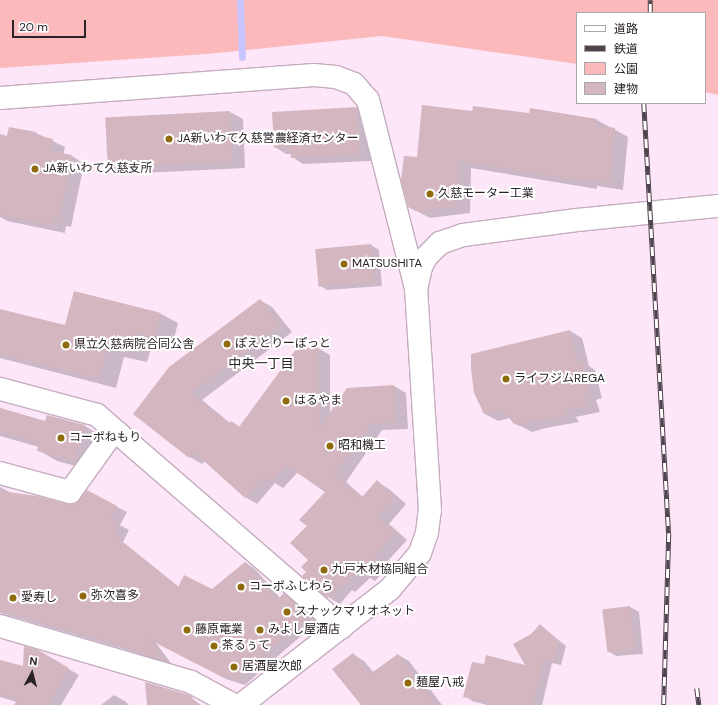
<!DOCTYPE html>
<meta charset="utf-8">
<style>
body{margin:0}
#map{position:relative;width:718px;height:705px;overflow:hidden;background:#fee6f9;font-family:"DM Sans","Noto Sans JP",sans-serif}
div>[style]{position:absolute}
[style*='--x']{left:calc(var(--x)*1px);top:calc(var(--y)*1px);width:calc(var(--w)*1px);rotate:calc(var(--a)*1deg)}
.green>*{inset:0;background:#fcb9bb}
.shadow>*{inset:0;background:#0003}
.stream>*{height:7px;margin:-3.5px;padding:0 3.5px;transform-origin:3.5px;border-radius:3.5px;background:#c8c4ff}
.building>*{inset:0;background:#d3b6c0;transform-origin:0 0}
.roads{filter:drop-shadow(1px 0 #c4adbf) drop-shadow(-1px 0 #c4adbf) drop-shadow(0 1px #c4adbf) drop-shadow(0 -1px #c4adbf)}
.minor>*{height:22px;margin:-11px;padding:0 11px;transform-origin:11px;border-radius:11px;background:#fff}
.tertiary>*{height:22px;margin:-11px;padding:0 11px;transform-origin:11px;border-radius:11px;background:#fff}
.rail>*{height:4.5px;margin-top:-2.25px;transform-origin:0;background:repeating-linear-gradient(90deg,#fff 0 9px,#4f444d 0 18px);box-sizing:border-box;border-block:1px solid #4f444d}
.dots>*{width:11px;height:11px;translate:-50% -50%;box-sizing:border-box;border:2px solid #fff;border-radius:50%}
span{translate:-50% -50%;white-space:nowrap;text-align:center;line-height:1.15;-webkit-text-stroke:4px #fff;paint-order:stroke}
.poi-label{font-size:12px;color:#2a2229}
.left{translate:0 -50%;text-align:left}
.neighbourhood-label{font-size:13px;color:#2a2229}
.legend{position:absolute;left:576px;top:12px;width:130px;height:92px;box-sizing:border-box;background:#fff;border:1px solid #aaa7a9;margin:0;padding:5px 7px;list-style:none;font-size:12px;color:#2a2229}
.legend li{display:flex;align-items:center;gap:8px;height:20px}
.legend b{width:20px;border:1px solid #aaa7a9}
.north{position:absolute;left:12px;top:653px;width:40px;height:40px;-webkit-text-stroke:3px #fff;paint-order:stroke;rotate:7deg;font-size:11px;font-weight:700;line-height:16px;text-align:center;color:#2a2229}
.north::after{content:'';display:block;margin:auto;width:14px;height:18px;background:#2a2229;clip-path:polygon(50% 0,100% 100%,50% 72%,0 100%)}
.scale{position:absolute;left:12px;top:20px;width:74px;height:18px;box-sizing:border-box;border:2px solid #2a2229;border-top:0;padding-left:5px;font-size:12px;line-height:14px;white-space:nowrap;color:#2a2229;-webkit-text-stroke:3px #fff;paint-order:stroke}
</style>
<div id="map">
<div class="green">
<div style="clip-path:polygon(0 0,718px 0,718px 95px,705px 92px,705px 13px,577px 13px,577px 64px,382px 36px,207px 54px,0 68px)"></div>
</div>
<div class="shadow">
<div style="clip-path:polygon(357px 108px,368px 115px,371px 161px,303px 164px,292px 157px,291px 154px,286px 154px,275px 147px)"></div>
<div style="clip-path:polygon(531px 109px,597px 120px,628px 137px,623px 190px,597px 186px,597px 189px,471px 168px,470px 213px,430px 218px,409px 207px,417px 158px,473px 112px,530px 114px)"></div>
<div style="clip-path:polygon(230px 112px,243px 119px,245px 168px,121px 174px,109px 167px,106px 118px)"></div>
<div style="clip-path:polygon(36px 133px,65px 147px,63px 155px,72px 156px,84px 164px,71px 227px,66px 226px,65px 233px,7px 221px,0 217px,0 135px,8px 137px)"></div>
<div style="clip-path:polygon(371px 245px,379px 250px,382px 286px,327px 290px,319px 285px)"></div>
<div style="clip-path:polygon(260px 300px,272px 307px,292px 332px,202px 400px,230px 423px,232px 422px,240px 427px,297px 350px,318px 348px,330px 355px,330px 413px,348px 389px,394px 386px,406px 393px,408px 429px,382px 430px,346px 482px,363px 497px,377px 482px,389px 489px,406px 504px,389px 524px,407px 540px,385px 564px,388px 567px,375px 581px,370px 578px,355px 592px,352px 590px,340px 604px,328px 597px,308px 572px,308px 526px,327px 492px,298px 472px,283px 488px,275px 483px,257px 504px,245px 497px,205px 461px,202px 464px,190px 457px,134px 414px)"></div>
<div style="clip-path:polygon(0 310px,66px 327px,161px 314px,178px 323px,172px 346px,153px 342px,147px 362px,124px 357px,116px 388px,0 358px)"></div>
<div style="clip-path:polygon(570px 331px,582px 338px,589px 366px,595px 370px,602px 398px,596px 400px,600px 412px,576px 417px,579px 422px,546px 428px,532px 432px,513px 422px,510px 418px,498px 421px,485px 414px)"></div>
<div style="clip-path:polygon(0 408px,46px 422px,48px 416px,85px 426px,103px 437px,94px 471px,57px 461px,38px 450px,39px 447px,0 436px)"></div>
<div style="clip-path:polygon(0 487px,13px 494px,67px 505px,75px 505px,87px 492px,127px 512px,120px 525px,129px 530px,123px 542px,179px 587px,212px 591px,246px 563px,255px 569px,280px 598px,284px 594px,294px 600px,318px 621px,245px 685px,226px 679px,156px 643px,173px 666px,130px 651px,0 613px)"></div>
<div style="clip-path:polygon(630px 607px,639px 612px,643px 654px,616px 656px,608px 651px,603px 610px)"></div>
<div style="clip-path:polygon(541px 626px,566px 646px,561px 665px,552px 663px,542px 705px,487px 705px,472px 701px,465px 696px,484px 666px,527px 667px,531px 635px)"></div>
<div style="clip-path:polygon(38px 651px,79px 675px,61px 705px,16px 705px,17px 702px,0 697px,0 661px,24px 668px)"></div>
<div style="clip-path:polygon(353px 654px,364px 661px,374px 673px,398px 655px,409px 661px,442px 705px,362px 705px)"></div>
<div style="clip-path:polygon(114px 695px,126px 702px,129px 705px,101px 705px)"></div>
<div style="clip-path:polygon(190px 697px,201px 705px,148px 705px)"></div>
</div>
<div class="stream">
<div style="--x:240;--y:0;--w:57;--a:88"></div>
</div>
<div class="building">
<div style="clip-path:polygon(422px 105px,472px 111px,473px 106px,529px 113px,530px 108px,597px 119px,596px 125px,615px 128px,610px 183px,584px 179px,583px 181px,458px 161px,457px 206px,415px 211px,408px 207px,401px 181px,404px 156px,417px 157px)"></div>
<div style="clip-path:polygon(357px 107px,359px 154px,291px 158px,290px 147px,274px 148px,272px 112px)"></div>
<div style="left:230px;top:111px;width:50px;height:125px;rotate:87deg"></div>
<div style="clip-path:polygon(9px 127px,36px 132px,35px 135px,53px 139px,50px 151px,72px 155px,59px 220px,54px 219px,53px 226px,0 215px,0 134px,7px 136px)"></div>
<div style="left:371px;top:244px;width:38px;height:56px;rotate:85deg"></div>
<div style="clip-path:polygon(74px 291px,161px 313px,155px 337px,136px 333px,130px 353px,107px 348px,99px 379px,0 354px,0 309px,65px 325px)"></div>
<div style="clip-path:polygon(260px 299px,280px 325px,191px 393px,229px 424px,231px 421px,239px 427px,296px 349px,318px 347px,319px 428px,347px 388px,394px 385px,396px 422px,370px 424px,334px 474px,361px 498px,377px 480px,395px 497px,377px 516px,396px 533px,374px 557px,376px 560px,363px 575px,358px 571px,343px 586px,340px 584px,327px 598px,302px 576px,306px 572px,301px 567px,308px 560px,290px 543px,307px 526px,299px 520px,325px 492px,286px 465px,271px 482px,264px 476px,245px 498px,194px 452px,189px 458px,133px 414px,169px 367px)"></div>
<div style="clip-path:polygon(570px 330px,578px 363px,583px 362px,590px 391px,584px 393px,588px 405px,565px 410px,567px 416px,533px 421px,519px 426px,513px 423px,503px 410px,484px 414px,474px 393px,471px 368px,471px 354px)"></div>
<div style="clip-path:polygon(0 408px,45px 421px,47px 415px,85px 425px,75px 461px,37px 451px,39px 443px,0 431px)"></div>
<div style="clip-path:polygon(87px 490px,117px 506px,111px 519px,120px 524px,114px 535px,178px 587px,184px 575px,212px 589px,245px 562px,277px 600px,284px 593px,309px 615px,234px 680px,215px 673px,149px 639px,165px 661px,119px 645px,0 611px,0 491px,37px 496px,67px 504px,75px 504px)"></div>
<div style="left:630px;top:606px;width:43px;height:28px;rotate:83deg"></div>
<div style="clip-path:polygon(540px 624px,559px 641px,553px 662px,544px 659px,533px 705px,486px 705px,487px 702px,463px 697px,472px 662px,484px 664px,486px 655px,525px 665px,513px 644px,531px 634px)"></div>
<div style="clip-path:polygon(24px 646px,38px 650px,69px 668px,48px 705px,14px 705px,18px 699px,0 695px,0 660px,23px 666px)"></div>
<div style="clip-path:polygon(353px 653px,370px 674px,398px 654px,437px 705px,361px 705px,332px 669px)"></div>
<div style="clip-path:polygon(145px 682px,186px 694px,191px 696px,197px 705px,147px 705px)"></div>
</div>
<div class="roads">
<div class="minor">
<div style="--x:0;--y:98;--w:315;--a:-4.2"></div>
<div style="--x:314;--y:75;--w:22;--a:5"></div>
<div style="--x:336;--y:77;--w:19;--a:21"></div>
<div style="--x:354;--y:84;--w:21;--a:49"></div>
<div style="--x:368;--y:100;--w:195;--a:75.7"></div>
<div style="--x:0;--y:389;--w:100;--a:15"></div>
<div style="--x:97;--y:415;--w:324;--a:40.9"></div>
<div style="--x:0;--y:473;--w:73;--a:15.2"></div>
<div style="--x:70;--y:492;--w:75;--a:-54.2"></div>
<div style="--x:0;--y:626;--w:199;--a:16.3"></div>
<div style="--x:191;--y:682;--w:49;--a:28.1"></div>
</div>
<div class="tertiary">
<div style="--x:241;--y:705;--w:189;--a:-37.9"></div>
<div style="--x:390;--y:589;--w:47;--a:-50.2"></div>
<div style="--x:420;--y:553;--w:21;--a:-71"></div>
<div style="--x:427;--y:533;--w:23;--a:-83"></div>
<div style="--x:430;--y:510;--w:221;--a:-93.6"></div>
<div style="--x:416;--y:289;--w:23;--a:-77"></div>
<div style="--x:421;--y:267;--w:11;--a:-63"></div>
<div style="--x:426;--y:257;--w:20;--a:-45"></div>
<div style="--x:440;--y:243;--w:24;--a:-19"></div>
<div style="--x:463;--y:235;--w:115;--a:-7.5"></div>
<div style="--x:577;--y:220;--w:142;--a:-5.7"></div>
</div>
</div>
<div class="rail">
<div style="--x:650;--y:13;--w:13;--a:-90"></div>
<div style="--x:644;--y:103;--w:431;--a:86.7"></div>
<div style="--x:669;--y:533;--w:172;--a:91.7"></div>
<div style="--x:697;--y:688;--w:17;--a:83"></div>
</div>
<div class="dots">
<div style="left:169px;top:139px;background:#8f6a0f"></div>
<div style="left:35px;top:169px;background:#8f6a0f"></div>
<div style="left:430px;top:194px;background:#8f6a0f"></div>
<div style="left:344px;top:264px;background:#8f6a0f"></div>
<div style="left:227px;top:344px;background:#8f6a0f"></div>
<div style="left:66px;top:345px;background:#8f6a0f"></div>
<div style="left:506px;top:379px;background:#8f6a0f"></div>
<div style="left:286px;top:401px;background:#8f6a0f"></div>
<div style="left:61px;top:438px;background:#8f6a0f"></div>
<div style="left:330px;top:446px;background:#8f6a0f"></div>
<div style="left:324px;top:570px;background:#8f6a0f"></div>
<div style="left:241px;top:587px;background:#8f6a0f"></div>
<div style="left:83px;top:596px;background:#8f6a0f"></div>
<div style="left:13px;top:598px;background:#8f6a0f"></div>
<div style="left:287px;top:612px;background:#8f6a0f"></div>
<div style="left:187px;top:630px;background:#8f6a0f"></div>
<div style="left:260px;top:630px;background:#8f6a0f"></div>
<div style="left:214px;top:646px;background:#8f6a0f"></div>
<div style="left:234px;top:667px;background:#8f6a0f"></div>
<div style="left:408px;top:683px;background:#8f6a0f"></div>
</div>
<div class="poi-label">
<span class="left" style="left:177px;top:139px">JA新いわて久慈営農経済センター</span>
<span class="left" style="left:43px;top:169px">JA新いわて久慈支所</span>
<span class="left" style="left:438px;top:194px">久慈モーター工業</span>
<span class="left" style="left:352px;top:264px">MATSUSHITA</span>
<span class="left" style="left:235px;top:344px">ぽえとりーぽっと</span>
<span class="left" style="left:74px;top:345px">県立久慈病院合同公舎</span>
<span class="left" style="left:514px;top:379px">ライフジムREGA</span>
<span class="left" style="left:294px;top:401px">はるやま</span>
<span class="left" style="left:69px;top:438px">コーポねもり</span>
<span class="left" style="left:338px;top:446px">昭和機工</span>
<span class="left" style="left:332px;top:570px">九戸木材協同組合</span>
<span class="left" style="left:249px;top:587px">コーポふじわら</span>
<span class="left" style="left:91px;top:596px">弥次喜多</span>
<span class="left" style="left:21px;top:598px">愛寿し</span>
<span class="left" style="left:295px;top:612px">スナックマリオネット</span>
<span class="left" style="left:195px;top:630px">藤原電業</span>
<span class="left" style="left:268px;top:630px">みよし屋酒店</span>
<span class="left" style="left:222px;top:646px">茶るぅて</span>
<span class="left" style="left:242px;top:667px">居酒屋次郎</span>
<span class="left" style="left:416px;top:683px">麺屋八戒</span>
</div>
<div class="neighbourhood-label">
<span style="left:261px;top:364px">中央一丁目</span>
</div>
<ul class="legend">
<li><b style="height:5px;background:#fff"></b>道路</li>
<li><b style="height:5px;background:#4f444d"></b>鉄道</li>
<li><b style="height:11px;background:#fcb9bb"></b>公園</li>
<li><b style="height:11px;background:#d3b6c0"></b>建物</li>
</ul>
<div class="north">N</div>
<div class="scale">20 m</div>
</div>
